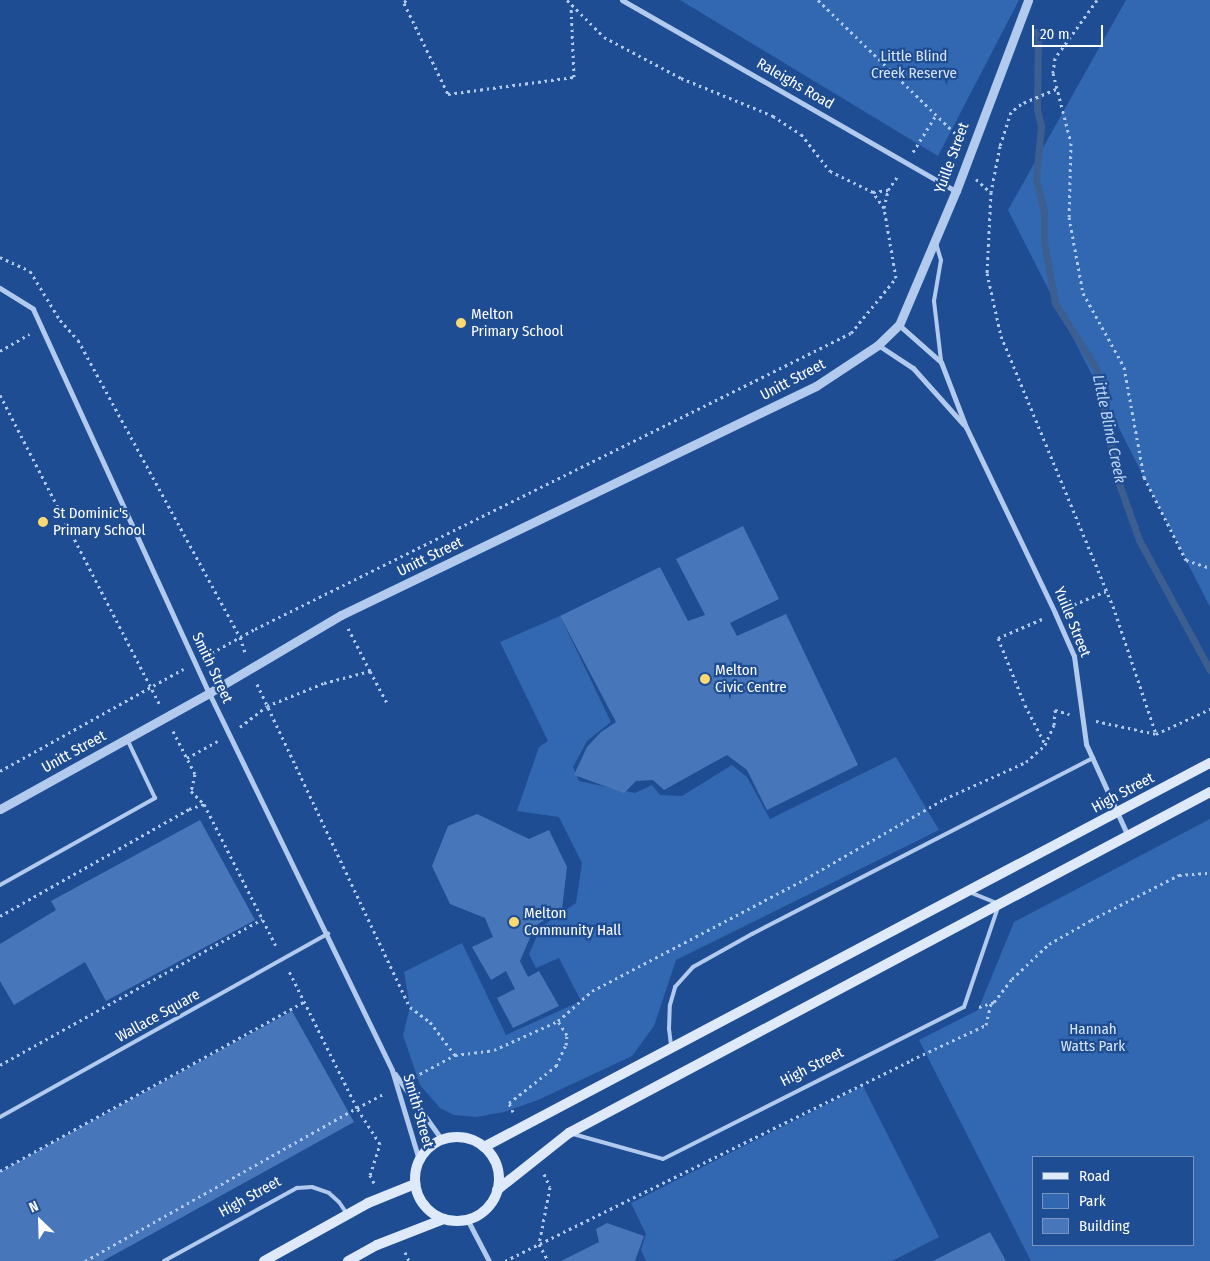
<!DOCTYPE html>
<style>
body{margin:0}
#map{position:relative;width:1210px;height:1261px;overflow:hidden;background:#1f4d93;font-family:"Fira Sans Condensed",sans-serif}
div>[style]{position:absolute}
[style*='--x']{left:calc(var(--x)*1px);top:calc(var(--y)*1px);width:calc(var(--w)*1px);rotate:calc(var(--a)*1deg)}
.green>*{inset:0;background:#3267b1}
.stream>*{height:7px;margin:-3.5px;padding:0 3.5px;transform-origin:3.5px;border-radius:3.5px;background:#3d5e91}
.building>*{inset:0;background:#4777ba}
.path>*{height:3px;margin-top:-1.5px;transform-origin:0;background:repeating-linear-gradient(90deg,#b1caee 0 2.5px,transparent 0 6.5px)}
.service>*{height:4px;margin:-2px;padding:0 2px;transform-origin:2px;border-radius:2px;background:#b1caee}
.minor>*{height:5px;margin:-2.5px;padding:0 2.5px;transform-origin:2.5px;border-radius:2.5px;background:#b1caee}
.tertiary>*{height:9px;margin:-4.5px;padding:0 4.5px;transform-origin:4.5px;border-radius:4.5px;background:#b1caee}
.secondary>*{height:10px;margin:-5px;padding:0 5px;transform-origin:5px;border-radius:5px;background:#dee9fa}
.secondary>.ring{margin:-5px;padding:0;box-sizing:content-box;background:none;border:10px solid #dee9fa;border-radius:50%}
.dots>*{width:14px;height:14px;translate:-50% -50%;box-sizing:border-box;border:2px solid #1f4d93;border-radius:50%}
span{translate:-50% -50%;white-space:nowrap;text-align:center;line-height:1.15;-webkit-text-stroke:4.5px #1f4d93;paint-order:stroke}
.park-label{font-size:15px;color:#d7e6fa}
.street-label{font-size:15px;color:#fff}
.poi-label{font-size:15px;color:#fff}
.left{translate:0 -50%;text-align:left}
.water-label{font-size:16px;color:#bdd5f5;font-style:italic}
.legend{position:absolute;left:1032px;top:1156px;width:162px;height:90px;box-sizing:border-box;background:#1f4d93;border:1px solid #7994be;margin:0;padding:6px 9px;list-style:none;font-size:15px;color:#fff}
.legend li{display:flex;align-items:center;gap:10px;height:25px}
.legend b{width:25px;border:1px solid #7994be}
.north{position:absolute;left:15px;top:1196px;width:50px;height:50px;-webkit-text-stroke:4px #1f4d93;paint-order:stroke;rotate:336deg;font-size:14px;font-weight:700;line-height:20px;text-align:center;color:#fff}
.north::after{content:'';display:block;margin:auto;width:18px;height:22px;background:#fff;clip-path:polygon(50% 0,100% 100%,50% 72%,0 100%)}
.scale{position:absolute;left:1032px;top:25px;width:71px;height:22px;box-sizing:border-box;border:2px solid #fff;border-top:0;padding-left:6px;font-size:15px;line-height:18px;white-space:nowrap;color:#fff;-webkit-text-stroke:4px #1f4d93;paint-order:stroke}
</style>
<div id="map">
<div class="green">
<div style="clip-path:polygon(680px 0,1019px 0,938px 156px)"></div>
<div style="clip-path:polygon(1126px 0,1210px 0,1210px 607px,1008px 210px)"></div>
<div style="clip-path:polygon(560px 616px,611px 722px,587px 741px,573px 767px,579px 781px,635px 793px,652px 785px,660px 795px,682px 796px,732px 765px,747px 777px,770px 819px,896px 757px,939px 830px,676px 960px,654px 1026px,632px 1056px,538px 1100px,504px 1112px,476px 1117px,454px 1115px,440px 1108px,420px 1085px,403px 1035px,410px 1007px,404px 972px,462px 943px,506px 1035px,581px 1001px,559px 958px,536px 968px,529px 954px,541px 927px,576px 903px,582px 863px,559px 817px,517px 811px,539px 747px,548px 741px,500px 642px)"></div>
<div style="clip-path:polygon(evenodd,1210px 819px,1210px 1261px,1031px 1261px,919px 1040px,978px 1010px,1014px 922px,1210px 819px,1034px 1157px,1194px 1157px,1194px 1245px,1034px 1245px,1034px 1157px)"></div>
<div style="clip-path:polygon(863px 1086px,939px 1237px,892px 1261px,646px 1261px,641px 1250px,646px 1234px,631px 1203px)"></div>
</div>
<div class="stream">
<div style="--x:1036;--y:32;--w:4;--a:63"></div>
<div style="--x:1038;--y:36;--w:73;--a:90.8"></div>
<div style="--x:1037;--y:109;--w:17;--a:77"></div>
<div style="--x:1041;--y:126;--w:53;--a:95.4"></div>
<div style="--x:1036;--y:179;--w:32;--a:76"></div>
<div style="--x:1044;--y:210;--w:32;--a:90"></div>
<div style="--x:1044;--y:242;--w:62;--a:79.8"></div>
<div style="--x:1055;--y:303;--w:77;--a:57.8"></div>
<div style="--x:1096;--y:368;--w:109;--a:79.4"></div>
<div style="--x:1116;--y:475;--w:69;--a:70.5"></div>
<div style="--x:1139;--y:540;--w:148;--a:61.4"></div>
</div>
<div class="building">
<div style="clip-path:polygon(743px 526px,779px 599px,730px 623px,737px 636px,786px 614px,858px 765px,767px 810px,747px 770px,727px 755px,664px 790px,653px 780px,636px 781px,624px 793px,574px 775px,587px 747px,601px 732px,616px 722px,560px 616px,660px 567px,688px 621px,705px 615px,676px 559px)"></div>
<div style="clip-path:polygon(477px 814px,529px 839px,549px 830px,567px 867px,562px 909px,535px 926px,520px 961px,528px 977px,539px 971px,559px 1006px,513px 1028px,497px 998px,515px 989px,506px 971px,491px 980px,472px 947px,493px 937px,485px 918px,450px 904px,432px 866px,448px 826px)"></div>
<div style="clip-path:polygon(200px 820px,255px 920px,106px 1001px,85px 962px,14px 1005px,0 981px,0 944px,56px 910px,51px 901px)"></div>
<div style="clip-path:polygon(292px 1011px,354px 1122px,103px 1261px,0 1261px,0 1172px)"></div>
<div style="clip-path:polygon(607px 1223px,644px 1236px,635px 1261px,561px 1261px,599px 1242px,596px 1229px)"></div>
<div style="clip-path:polygon(990px 1232px,1006px 1261px,933px 1261px)"></div>
</div>
<div class="path">
<div style="--x:406;--y:0;--w:4;--a:124"></div>
<div style="--x:404;--y:3;--w:101;--a:64.2"></div>
<div style="--x:448;--y:94;--w:127;--a:-7.7"></div>
<div style="--x:574;--y:77;--w:72;--a:-92.4"></div>
<div style="--x:567;--y:0;--w:52;--a:45"></div>
<div style="--x:604;--y:37;--w:87;--a:28"></div>
<div style="--x:681;--y:78;--w:100;--a:22.4"></div>
<div style="--x:773;--y:116;--w:33;--a:33"></div>
<div style="--x:801;--y:134;--w:47;--a:51.9"></div>
<div style="--x:830;--y:171;--w:48;--a:26"></div>
<div style="--x:818;--y:0;--w:198;--a:44.2"></div>
<div style="--x:1097;--y:0;--w:72;--a:125.9"></div>
<div style="--x:1055;--y:58;--w:15;--a:98"></div>
<div style="--x:1053;--y:73;--w:72;--a:75.6"></div>
<div style="--x:1071;--y:143;--w:74;--a:91.5"></div>
<div style="--x:1069;--y:217;--w:77;--a:79.6"></div>
<div style="--x:1083;--y:293;--w:85;--a:61"></div>
<div style="--x:1124;--y:367;--w:112;--a:79.7"></div>
<div style="--x:1144;--y:477;--w:93;--a:63.2"></div>
<div style="--x:1186;--y:560;--w:25;--a:18"></div>
<div style="--x:1056;--y:89;--w:38;--a:157"></div>
<div style="--x:1021;--y:104;--w:13;--a:141"></div>
<div style="--x:1011;--y:112;--w:36;--a:108"></div>
<div style="--x:1000;--y:146;--w:47;--a:101.1"></div>
<div style="--x:991;--y:192;--w:81;--a:92.8"></div>
<div style="--x:987;--y:273;--w:65;--a:77.5"></div>
<div style="--x:1001;--y:336;--w:292;--a:67.5"></div>
<div style="--x:1113;--y:606;--w:135;--a:71.4"></div>
<div style="--x:913;--y:152;--w:44;--a:-58.1"></div>
<div style="--x:976;--y:179;--w:19;--a:43"></div>
<div style="--x:884;--y:208;--w:19;--a:-125"></div>
<div style="--x:873;--y:192;--w:15;--a:-8"></div>
<div style="--x:0;--y:257;--w:33;--a:25"></div>
<div style="--x:30;--y:271;--w:57;--a:58.5"></div>
<div style="--x:60;--y:320;--w:27;--a:48"></div>
<div style="--x:78;--y:340;--w:338;--a:61.4"></div>
<div style="--x:240;--y:637;--w:19;--a:72"></div>
<div style="--x:0;--y:351;--w:34;--a:-30"></div>
<div style="--x:0;--y:395;--w:347;--a:62.7"></div>
<div style="--x:1068;--y:607;--w:41;--a:-22.8"></div>
<div style="--x:1042;--y:619;--w:48;--a:156.6"></div>
<div style="--x:998;--y:638;--w:72;--a:68.1"></div>
<div style="--x:1025;--y:705;--w:44;--a:62.9"></div>
<div style="--x:206;--y:656;--w:56;--a:-28.9"></div>
<div style="--x:255;--y:629;--w:665;--a:-26.41"></div>
<div style="--x:851;--y:333;--w:71;--a:-50.7"></div>
<div style="--x:896;--y:278;--w:71;--a:-99.7"></div>
<div style="--x:884;--y:208;--w:18;--a:-77"></div>
<div style="--x:888;--y:190;--w:19;--a:-55"></div>
<div style="--x:370;--y:671;--w:38;--a:62"></div>
<div style="--x:257;--y:684;--w:357;--a:64.7"></div>
<div style="--x:410;--y:1007;--w:25;--a:37"></div>
<div style="--x:430;--y:1022;--w:41;--a:52.9"></div>
<div style="--x:1096;--y:721;--w:61;--a:12.2"></div>
<div style="--x:1156;--y:734;--w:60;--a:-24.8"></div>
<div style="--x:240;--y:727;--w:34;--a:-38"></div>
<div style="--x:267;--y:706;--w:61;--a:-22"></div>
<div style="--x:324;--y:683;--w:48;--a:-14.6"></div>
<div style="--x:370;--y:671;--w:48;--a:-117.1"></div>
<div style="--x:173;--y:731;--w:48;--a:62.9"></div>
<div style="--x:195;--y:774;--w:17;--a:103"></div>
<div style="--x:191;--y:791;--w:18;--a:45"></div>
<div style="--x:187;--y:758;--w:35;--a:-29"></div>
<div style="--x:0;--y:771;--w:210;--a:-29.1"></div>
<div style="--x:0;--y:916;--w:217;--a:-29.5"></div>
<div style="--x:189;--y:809;--w:16;--a:-18"></div>
<div style="--x:204;--y:804;--w:161;--a:63.1"></div>
<div style="--x:979;--y:1007;--w:16;--a:-18"></div>
<div style="--x:994;--y:1002;--w:29;--a:-52"></div>
<div style="--x:1012;--y:979;--w:51;--a:-43.4"></div>
<div style="--x:1049;--y:944;--w:48;--a:-29.7"></div>
<div style="--x:1091;--y:920;--w:99;--a:-27.1"></div>
<div style="--x:1179;--y:875;--w:31;--a:-4"></div>
<div style="--x:0;--y:1065;--w:300;--a:-29.1"></div>
<div style="--x:414;--y:1077;--w:47;--a:-28.2"></div>
<div style="--x:455;--y:1055;--w:39;--a:-7"></div>
<div style="--x:494;--y:1050;--w:70;--a:-24.4"></div>
<div style="--x:558;--y:1021;--w:45;--a:-41.4"></div>
<div style="--x:592;--y:991;--w:241;--a:-27.7"></div>
<div style="--x:805;--y:879;--w:160;--a:-29.9"></div>
<div style="--x:944;--y:799;--w:90;--a:-24.3"></div>
<div style="--x:1026;--y:762;--w:25;--a:-42"></div>
<div style="--x:1045;--y:745;--w:22;--a:-66"></div>
<div style="--x:1054;--y:725;--w:15;--a:-86"></div>
<div style="--x:1055;--y:710;--w:15;--a:16"></div>
<div style="--x:513;--y:1112;--w:10;--a:-114"></div>
<div style="--x:509;--y:1103;--w:60;--a:-38.2"></div>
<div style="--x:556;--y:1066;--w:23;--a:-65"></div>
<div style="--x:566;--y:1045;--w:10;--a:-84"></div>
<div style="--x:567;--y:1035;--w:17;--a:-123"></div>
<div style="--x:0;--y:1171;--w:348;--a:-29.1"></div>
<div style="--x:544;--y:1174;--w:14;--a:65"></div>
<div style="--x:550;--y:1187;--w:58;--a:100.9"></div>
<div style="--x:539;--y:1244;--w:19;--a:62"></div>
<div style="--x:374;--y:1183;--w:9;--a:-117"></div>
<div style="--x:370;--y:1175;--w:33;--a:-72"></div>
<div style="--x:380;--y:1144;--w:43;--a:-122.6"></div>
<div style="--x:357;--y:1108;--w:32;--a:-28"></div>
<div style="--x:405;--y:1252;--w:10;--a:66"></div>
<div style="--x:85;--y:1261;--w:312;--a:-29.4"></div>
<div style="--x:357;--y:1108;--w:153;--a:-116.4"></div>
<div style="--x:505;--y:1261;--w:453;--a:-26.3"></div>
<div style="--x:911;--y:1060;--w:83;--a:-25"></div>
<div style="--x:986;--y:1025;--w:22;--a:-77"></div>
</div>
<div class="service">
<div style="--x:936;--y:243;--w:18;--a:74"></div>
<div style="--x:941;--y:260;--w:42;--a:99.7"></div>
<div style="--x:934;--y:301;--w:60;--a:83.3"></div>
<div style="--x:0;--y:885;--w:178;--a:-29.3"></div>
<div style="--x:155;--y:798;--w:65;--a:-115.4"></div>
<div style="--x:671;--y:1045;--w:16;--a:-97"></div>
<div style="--x:669;--y:1029;--w:24;--a:-88"></div>
<div style="--x:670;--y:1005;--w:19;--a:-74"></div>
<div style="--x:675;--y:987;--w:27;--a:-48"></div>
<div style="--x:693;--y:967;--w:68;--a:-29.2"></div>
<div style="--x:752;--y:934;--w:384;--a:-27.3"></div>
<div style="--x:0;--y:1117;--w:376;--a:-29.2"></div>
<div style="--x:573;--y:1134;--w:93;--a:15.5"></div>
<div style="--x:663;--y:1159;--w:337;--a:-26.8"></div>
<div style="--x:964;--y:1007;--w:109;--a:-71.2"></div>
<div style="--x:999;--y:904;--w:31;--a:-158"></div>
<div style="--x:164;--y:1261;--w:152;--a:-28.8"></div>
<div style="--x:297;--y:1188;--w:15;--a:-4"></div>
<div style="--x:312;--y:1187;--w:18;--a:19"></div>
<div style="--x:329;--y:1193;--w:13;--a:42"></div>
<div style="--x:339;--y:1202;--w:14;--a:56"></div>
</div>
<div class="minor">
<div style="--x:622;--y:0;--w:385;--a:29.8"></div>
<div style="--x:0;--y:288;--w:39;--a:32"></div>
<div style="--x:33;--y:309;--w:422;--a:65.4"></div>
<div style="--x:209;--y:693;--w:419;--a:64.1"></div>
<div style="--x:392;--y:1070;--w:94;--a:73.3"></div>
<div style="--x:899;--y:325;--w:56;--a:41.4"></div>
<div style="--x:941;--y:362;--w:70;--a:69"></div>
<div style="--x:966;--y:427;--w:206;--a:64.4"></div>
<div style="--x:1055;--y:613;--w:47;--a:66.2"></div>
<div style="--x:1074;--y:656;--w:89;--a:82.2"></div>
<div style="--x:1086;--y:744;--w:101;--a:65.5"></div>
<div style="--x:878;--y:345;--w:42;--a:33.3"></div>
<div style="--x:913;--y:368;--w:76;--a:48.2"></div>
<div style="--x:395;--y:1074;--w:81;--a:54.5"></div>
<div style="--x:467;--y:1219;--w:47;--a:62.4"></div>
</div>
<div class="tertiary">
<div style="--x:0;--y:809;--w:239;--a:-29"></div>
<div style="--x:209;--y:693;--w:153;--a:-30.6"></div>
<div style="--x:341;--y:615;--w:527;--a:-25.74"></div>
<div style="--x:816;--y:386;--w:74;--a:-33.5"></div>
<div style="--x:878;--y:345;--w:29;--a:-44"></div>
<div style="--x:899;--y:325;--w:146;--a:-67"></div>
<div style="--x:956;--y:191;--w:204;--a:-69.3"></div>
</div>
<div class="secondary">
<div class="ring" style="left:415px;top:1137px;width:74px;height:74px"></div>
<div style="--x:484;--y:1147;--w:821;--a:-27.88"></div>
<div style="--x:497;--y:1190;--w:92;--a:-38.4"></div>
<div style="--x:569;--y:1133;--w:726;--a:-28.01"></div>
<div style="--x:264;--y:1261;--w:119;--a:-29.1"></div>
<div style="--x:368;--y:1203;--w:51;--a:-22"></div>
<div style="--x:348;--y:1261;--w:33;--a:-29"></div>
<div style="--x:377;--y:1245;--w:72;--a:-21.2"></div>
</div>
<div class="dots">
<div style="left:461px;top:323px;background:#fcd971"></div>
<div style="left:43px;top:522px;background:#fcd971"></div>
<div style="left:705px;top:679px;background:#fcd971"></div>
<div style="left:514px;top:922px;background:#fcd971"></div>
</div>
<div class="park-label">
<span style="left:914px;top:65px">Little Blind<br>Creek Reserve</span>
<span style="left:1093px;top:1038px">Hannah<br>Watts Park</span>
</div>
<div class="street-label">
<span style="left:795px;top:84px;rotate:30deg">Raleighs Road</span>
<span style="left:952px;top:158px;rotate:-70deg">Yuille Street</span>
<span style="left:793px;top:380px;rotate:-28deg">Unitt Street</span>
<span style="left:430px;top:557px;rotate:-26deg">Unitt Street</span>
<span style="left:1072px;top:622px;rotate:68deg">Yuille Street</span>
<span style="left:212px;top:668px;rotate:65deg">Smith Street</span>
<span style="left:74px;top:752px;rotate:-29deg">Unitt Street</span>
<span style="left:1123px;top:793px;rotate:-28deg">High Street</span>
<span style="left:158px;top:1016px;rotate:-29deg">Wallace Square</span>
<span style="left:812px;top:1067px;rotate:-27deg">High Street</span>
<span style="left:418px;top:1111px;rotate:74deg">Smith Street</span>
<span style="left:250px;top:1197px;rotate:-29deg">High Street</span>
</div>
<div class="poi-label">
<span class="left" style="left:471px;top:323px">Melton<br>Primary School</span>
<span class="left" style="left:53px;top:522px">St Dominic's<br>Primary School</span>
<span class="left" style="left:715px;top:679px">Melton<br>Civic Centre</span>
<span class="left" style="left:524px;top:922px">Melton<br>Community Hall</span>
</div>
<div class="water-label">
<span style="left:1109px;top:429px;rotate:78deg">Little Blind Creek</span>
</div>
<ul class="legend">
<li><b style="height:6px;background:#dee9fa"></b>Road</li>
<li><b style="height:14px;background:#3267b1"></b>Park</li>
<li><b style="height:14px;background:#4777ba"></b>Building</li>
</ul>
<div class="north">N</div>
<div class="scale">20 m</div>
</div>
